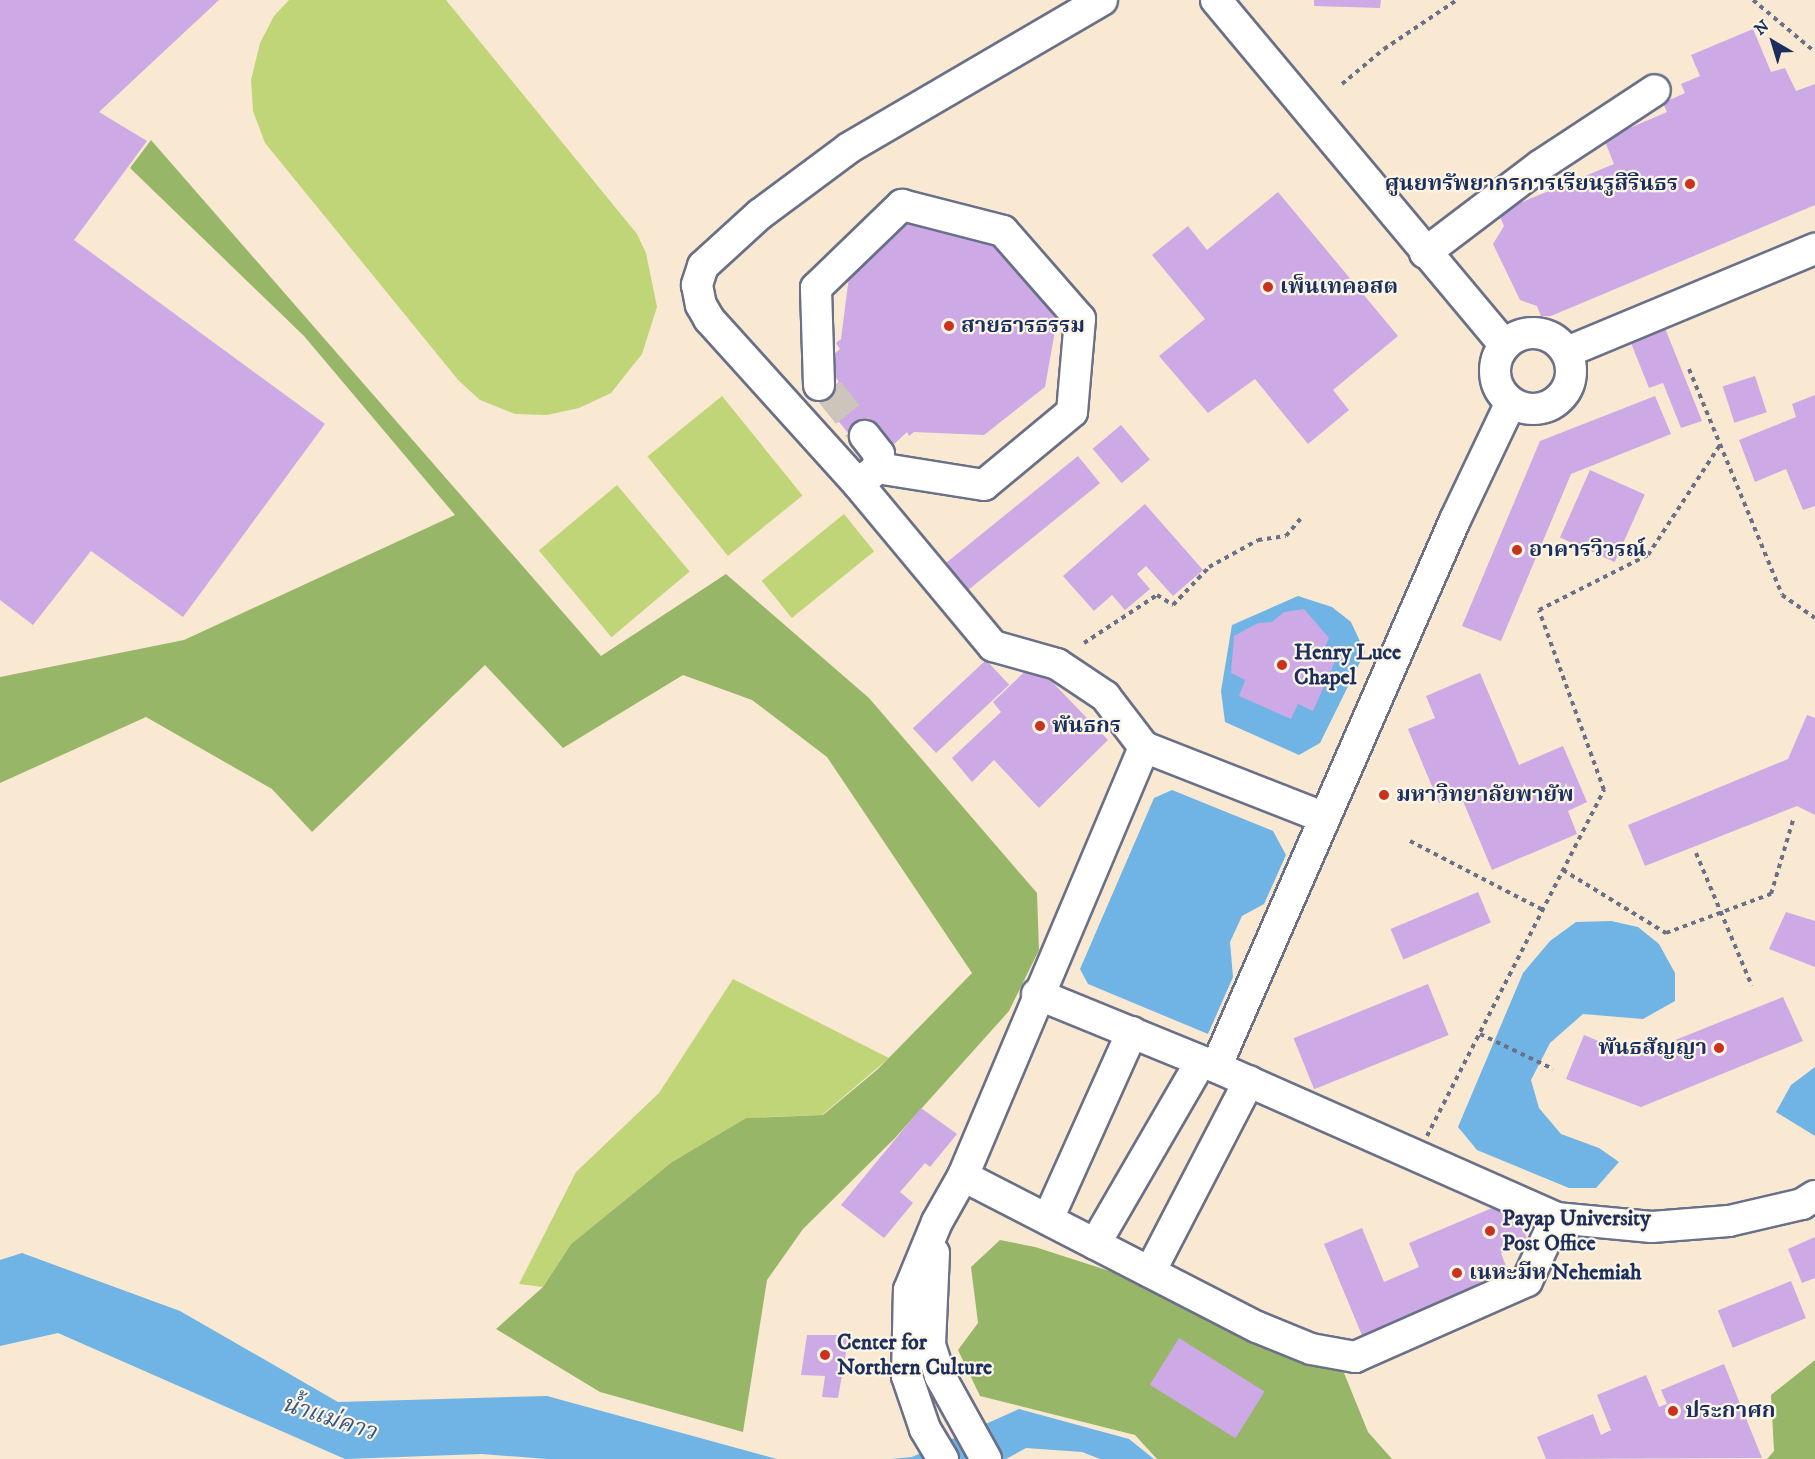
<!DOCTYPE html>
<meta charset="utf-8">
<style>
body{margin:0}
#map{position:relative;width:1815px;height:1459px;overflow:hidden;background:#f9e9d3;font-family:"IM FELL DW Pica","Noto Serif Thai",serif}
div>[style]{position:absolute}
[style*='--x']{left:calc(var(--x)*1px);top:calc(var(--y)*1px);width:calc(var(--w)*1px);rotate:calc(var(--a)*1deg)}
.green>*{inset:0;background:#c0d578;transform-origin:0 0}
.forest>*{inset:0;background:#98b668}
.water>*{inset:0;background:#70b3e5}
.building>*{inset:0;background:#cda9e6;transform-origin:0 0}
.minor-tunnel>*{height:30px;margin-top:-15px;transform-origin:0;background:repeating-linear-gradient(90deg,#cdc4bc 0 30px,transparent 0 45px)}
.path>*{height:4px;margin-top:-2px;transform-origin:0;background:repeating-linear-gradient(90deg,#697087 0 4.5px,transparent 0 9px)}
.roads{filter:drop-shadow(2px 0 #697087) drop-shadow(-2px 0 #697087) drop-shadow(0 2px #697087) drop-shadow(0 -2px #697087)}
.minor>*{height:30px;margin:-15px;padding:0 15px;transform-origin:15px;border-radius:15px;background:#fff}
.minor>.ring{margin:-15px;padding:0;box-sizing:content-box;background:none;border:30px solid #fff;border-radius:50%}
.dots>*{width:16px;height:16px;translate:-50% -50%;box-sizing:border-box;border:3px solid #fcf5e5;border-radius:50%}
span{translate:-50% -50%;white-space:nowrap;text-align:center;line-height:1.15;-webkit-text-stroke:4.5px #fcf5e5;paint-order:stroke}
.poi-label{font-size:22px;color:#1b2f5e;font-weight:700}
.right{translate:-100% -50%;text-align:right}
.left{translate:0 -50%;text-align:left}
.water-label{font-size:24px;color:#355786;font-style:italic}
.north{position:absolute;left:1743px;top:12px;width:60px;height:60px;-webkit-text-stroke:4px #fcf5e5;paint-order:stroke;rotate:322deg;font-size:16px;font-weight:700;line-height:24px;text-align:center;color:#1b2f5e}
.north::after{content:'';display:block;margin:auto;width:21px;height:27px;background:#1b2f5e;clip-path:polygon(50% 0,100% 100%,50% 72%,0 100%)}
</style>
<div id="map">
<div class="green">
<div style="clip-path:polygon(289px 0,446px 0,637px 234px,646px 253px,657px 307px,642px 354px,611px 393px,579px 408px,547px 415px,515px 414px,480px 400px,459px 381px,265px 143px,253px 111px,251px 80px,260px 43px,274px 16px)"></div>
<div style="left:722px;top:396px;width:128px;height:96px;rotate:51deg"></div>
<div style="left:617px;top:485px;width:113px;height:102px;rotate:50deg"></div>
<div style="left:844px;top:514px;width:48px;height:106px;rotate:51deg"></div>
<div style="clip-path:polygon(733px 979px,889px 1058px,822px 1115px,746px 1118px,672px 1162px,571px 1244px,543px 1287px,519px 1284px,576px 1172px,659px 1093px)"></div>
</div>
<div class="forest">
<div style="clip-path:polygon(151px 140px,601px 656px,726px 574px,869px 698px,1037px 893px,1039px 950px,1009px 1011px,895px 1138px,803px 1229px,767px 1280px,743px 1432px,600px 1392px,496px 1329px,543px 1287px,571px 1244px,672px 1162px,746px 1118px,823px 1115px,878px 1069px,972px 973px,827px 757px,752px 700px,683px 675px,563px 748px,485px 665px,312px 832px,272px 789px,146px 717px,0 783px,0 677px,184px 640px,455px 515px,304px 336px,130px 168px)"></div>
<div style="clip-path:polygon(1000px 1240px,1035px 1247px,1150px 1284px,1327px 1362px,1344px 1373px,1368px 1432px,1392px 1459px,1157px 1459px,1135px 1435px,980px 1396px,958px 1350px,978px 1323px,971px 1267px)"></div>
<div style="clip-path:polygon(1815px 1360px,1815px 1459px,1767px 1459px,1774px 1451px,1771px 1395px)"></div>
</div>
<div class="water">
<div style="clip-path:polygon(1298px 596px,1332px 607px,1351px 622px,1365px 652px,1320px 743px,1299px 755px,1225px 722px,1221px 691px,1232px 625px)"></div>
<div style="clip-path:polygon(1172px 790px,1273px 831px,1286px 855px,1264px 904px,1242px 916px,1230px 942px,1233px 977px,1208px 1034px,1088px 984px,1080px 969px,1154px 798px)"></div>
<div style="clip-path:polygon(1611px 921px,1638px 927px,1659px 944px,1675px 973px,1675px 1001px,1643px 1019px,1583px 1014px,1550px 1043px,1531px 1080px,1539px 1108px,1561px 1134px,1599px 1148px,1619px 1162px,1596px 1188px,1569px 1188px,1477px 1150px,1458px 1127px,1523px 973px,1550px 941px,1576px 922px)"></div>
<div style="clip-path:polygon(1815px 1067px,1815px 1136px,1776px 1112px,1791px 1085px)"></div>
<div style="clip-path:polygon(22px 1253px,180px 1311px,338px 1402px,547px 1396px,777px 1459px,548px 1459px,481px 1454px,345px 1459px,58px 1333px,0 1346px,0 1260px)"></div>
<div style="clip-path:polygon(1019px 1409px,1129px 1439px,1154px 1459px,1100px 1459px,1082px 1452px,1026px 1448px,1006px 1459px,891px 1459px,912px 1457px)"></div>
</div>
<div class="building">
<div style="clip-path:polygon(0 0,219px 0,99px 112px,147px 141px,74px 240px,325px 424px,183px 617px,91px 551px,33px 625px,0 600px)"></div>
<div style="clip-path:polygon(1314px 0,1381px 0,1380px 8px,1314px 6px)"></div>
<div style="clip-path:polygon(1753px 29px,1771px 72px,1785px 68px,1796px 91px,1815px 84px,1815px 205px,1551px 316px,1541px 316px,1537px 306px,1520px 300px,1493px 244px,1504px 226px,1498px 212px,1614px 164px,1604px 139px,1667px 112px,1663px 103px,1685px 93px,1681px 84px,1700px 76px,1691px 55px)"></div>
<div style="clip-path:polygon(1278px 192px,1398px 336px,1333px 390px,1349px 410px,1308px 444px,1255px 379px,1208px 413px,1159px 356px,1205px 319px,1152px 255px,1188px 226px,1207px 250px)"></div>
<div style="clip-path:polygon(907px 222px,992px 239px,1058px 314px,1045px 387px,984px 435px,914px 432px,909px 436px,907px 432px,892px 446px,876px 428px,856px 443px,820px 398px,839px 382px,824px 362px,840px 349px,836px 343px,841px 339px,850px 269px)"></div>
<div style="clip-path:polygon(1665px 328px,1702px 421px,1681px 428px,1663px 383px,1649px 388px,1631px 343px)"></div>
<div style="left:1755px;top:376px;width:38px;height:34px;rotate:72deg"></div>
<div style="clip-path:polygon(1815px 395px,1815px 506px,1803px 510px,1786px 469px,1755px 482px,1739px 440px,1796px 417px,1792px 404px)"></div>
<div style="clip-path:polygon(1655px 396px,1671px 434px,1571px 474px,1501px 641px,1462px 626px,1540px 441px)"></div>
<div style="left:1121px;top:425px;width:45px;height:37px;rotate:50deg"></div>
<div style="left:1078px;top:456px;width:35px;height:170px;rotate:51deg"></div>
<div style="left:1590px;top:470px;width:60px;height:74px;rotate:24deg"></div>
<div style="clip-path:polygon(1145px 504px,1203px 570px,1173px 596px,1146px 566px,1137px 574px,1150px 589px,1125px 610px,1112px 595px,1094px 611px,1063px 576px)"></div>
<div style="clip-path:polygon(1304px 609px,1329px 638px,1323px 651px,1337px 657px,1313px 711px,1298px 704px,1291px 719px,1239px 696px,1245px 680px,1231px 673px,1234px 636px,1258px 623px,1272px 622px,1284px 612px)"></div>
<div style="left:986px;top:660px;width:34px;height:100px;rotate:47deg"></div>
<div style="clip-path:polygon(1034px 663px,1108px 740px,1039px 808px,994px 760px,972px 782px,952px 758px,1001px 712px,993px 702px)"></div>
<div style="clip-path:polygon(1480px 673px,1519px 765px,1563px 746px,1587px 802px,1568px 811px,1577px 834px,1492px 870px,1460px 794px,1439px 803px,1408px 729px,1435px 718px,1426px 696px)"></div>
<div style="clip-path:polygon(1807px 715px,1815px 718px,1815px 815px,1797px 806px,1645px 866px,1628px 825px,1788px 759px)"></div>
<div style="left:1478px;top:892px;width:33px;height:95px;rotate:67deg"></div>
<div style="clip-path:polygon(1786px 912px,1815px 921px,1815px 967px,1769px 949px)"></div>
<div style="left:1428px;top:984px;width:55px;height:145px;rotate:68deg"></div>
<div style="clip-path:polygon(1783px 997px,1803px 1041px,1641px 1107px,1566px 1079px,1584px 1035px,1635px 1056px)"></div>
<div style="clip-path:polygon(921px 1108px,957px 1134px,930px 1167px,925px 1163px,900px 1192px,913px 1203px,884px 1238px,841px 1205px)"></div>
<div style="clip-path:polygon(1511px 1200px,1528px 1241px,1501px 1253px,1511px 1279px,1364px 1340px,1324px 1244px,1362px 1228px,1384px 1282px,1419px 1267px,1409px 1243px)"></div>
<div style="clip-path:polygon(1815px 1237px,1815px 1278px,1802px 1283px,1788px 1249px)"></div>
<div style="left:1791px;top:1281px;width:40px;height:79px;rotate:68deg"></div>
<div style="clip-path:polygon(807px 1335px,849px 1335px,838px 1398px,822px 1397px,825px 1376px,801px 1375px)"></div>
<div style="left:1179px;top:1338px;width:101px;height:55px;rotate:32deg"></div>
<div style="clip-path:polygon(1724px 1364px,1762px 1458px,1546px 1459px,1537px 1437px,1593px 1414px,1601px 1435px,1611px 1430px,1597px 1395px,1646px 1375px,1659px 1407px,1667px 1404px,1661px 1390px)"></div>
</div>
<div class="minor-tunnel">
<div style="--x:829;--y:391;--w:58;--a:51.3"></div>
</div>
<div class="path">
<div style="--x:1753;--y:0;--w:81;--a:40"></div>
<div style="--x:1342;--y:84;--w:55;--a:-39.8"></div>
<div style="--x:1384;--y:49;--w:88;--a:-33.9"></div>
<div style="--x:1689;--y:369;--w:244;--a:67.6"></div>
<div style="--x:1782;--y:595;--w:40;--a:34.9"></div>
<div style="--x:1084;--y:643;--w:87;--a:-33.3"></div>
<div style="--x:1157;--y:595;--w:19;--a:32"></div>
<div style="--x:1173;--y:605;--w:52;--a:-46.5"></div>
<div style="--x:1209;--y:567;--w:56;--a:-28.9"></div>
<div style="--x:1258;--y:540;--w:28;--a:-8"></div>
<div style="--x:1286;--y:536;--w:25;--a:-50"></div>
<div style="--x:1410;--y:841;--w:150;--a:27.4"></div>
<div style="--x:1696;--y:853;--w:144;--a:67.2"></div>
<div style="--x:1563;--y:870;--w:121;--a:31.5"></div>
<div style="--x:1666;--y:933;--w:112;--a:-20.4"></div>
<div style="--x:1771;--y:894;--w:77;--a:-73.4"></div>
<div style="--x:1480;--y:1034;--w:81;--a:25.6"></div>
<div style="--x:1427;--y:1136;--w:389;--a:-62.9"></div>
<div style="--x:1604;--y:790;--w:191;--a:-109.9"></div>
<div style="--x:1539;--y:610;--w:122;--a:-26.8"></div>
<div style="--x:1648;--y:555;--w:131;--a:-56.8"></div>
</div>
<div class="roads">
<div class="minor">
<div style="--x:1102;--y:0;--w:293;--a:149.7"></div>
<div style="--x:849;--y:148;--w:111;--a:143.4"></div>
<div style="--x:760;--y:214;--w:77;--a:137.6"></div>
<div style="--x:703;--y:266;--w:20;--a:108"></div>
<div style="--x:697;--y:285;--w:20;--a:79"></div>
<div style="--x:701;--y:305;--w:16;--a:60"></div>
<div style="--x:709;--y:319;--w:222;--a:47.9"></div>
<div style="--x:858;--y:484;--w:211;--a:50.2"></div>
<div style="--x:993;--y:646;--w:66;--a:15.7"></div>
<div style="--x:1057;--y:664;--w:58;--a:33.7"></div>
<div style="--x:1105;--y:696;--w:64;--a:52.6"></div>
<div style="--x:1144;--y:747;--w:194;--a:21.4"></div>
<div style="--x:1216;--y:0;--w:449;--a:50.1"></div>
<div style="--x:1425;--y:253;--w:146;--a:-37.2"></div>
<div style="--x:1541;--y:165;--w:136;--a:-33.3"></div>
<div class="ring" style="left:1495px;top:333px;width:46px;height:46px"></div>
<div style="--x:1567;--y:352;--w:269;--a:-22.6"></div>
<div style="--x:819;--y:385;--w:97;--a:-91.8"></div>
<div style="--x:816;--y:288;--w:120;--a:-44"></div>
<div style="--x:902;--y:205;--w:104;--a:14.4"></div>
<div style="--x:1003;--y:231;--w:117;--a:48.8"></div>
<div style="--x:1080;--y:319;--w:93;--a:94.9"></div>
<div style="--x:1072;--y:412;--w:114;--a:140.3"></div>
<div style="--x:984;--y:485;--w:107;--a:-170.9"></div>
<div style="--x:863;--y:480;--w:19;--a:-39"></div>
<div style="--x:878;--y:468;--w:14;--a:-86"></div>
<div style="--x:879;--y:454;--w:23;--a:-128"></div>
<div style="--x:1037;--y:994;--w:193;--a:22.2"></div>
<div style="--x:1216;--y:1067;--w:372;--a:23.9"></div>
<div style="--x:1556;--y:1218;--w:96;--a:5.4"></div>
<div style="--x:1652;--y:1227;--w:77;--a:-4.5"></div>
<div style="--x:1729;--y:1221;--w:75;--a:-13.1"></div>
<div style="--x:1802;--y:1204;--w:15;--a:-32"></div>
<div style="--x:1216;--y:1067;--w:597;--a:-66.4"></div>
<div style="--x:1455;--y:520;--w:128;--a:-64.6"></div>
<div style="--x:963;--y:1176;--w:331;--a:27.2"></div>
<div style="--x:1257;--y:1327;--w:58;--a:22.2"></div>
<div style="--x:1311;--y:1349;--w:45;--a:10.3"></div>
<div style="--x:1355;--y:1357;--w:188;--a:-23.8"></div>
<div style="--x:1527;--y:1281;--w:69;--a:-65.3"></div>
<div style="--x:1048;--y:1219;--w:205;--a:-65.8"></div>
<div style="--x:1095;--y:1244;--w:211;--a:-59.9"></div>
<div style="--x:934;--y:1253;--w:92;--a:92.5"></div>
<div style="--x:930;--y:1345;--w:33;--a:72"></div>
<div style="--x:940;--y:1376;--w:95;--a:61"></div>
<div style="--x:1150;--y:1272;--w:215;--a:-62.6"></div>
<div style="--x:943;--y:1459;--w:35;--a:-121"></div>
<div style="--x:925;--y:1429;--w:56;--a:-108.8"></div>
<div style="--x:907;--y:1376;--w:86;--a:-88.7"></div>
<div style="--x:909;--y:1290;--w:74;--a:-67.6"></div>
<div style="--x:937;--y:1222;--w:53;--a:-60.5"></div>
<div style="--x:963;--y:1176;--w:466;--a:-67.1"></div>
</div>
</div>
<div class="dots">
<div style="left:1690px;top:184px;background:#c8321e"></div>
<div style="left:1268px;top:287px;background:#c8321e"></div>
<div style="left:949px;top:326px;background:#c8321e"></div>
<div style="left:1517px;top:550px;background:#c8321e"></div>
<div style="left:1282px;top:665px;background:#c8321e"></div>
<div style="left:1040px;top:726px;background:#c8321e"></div>
<div style="left:1384px;top:795px;background:#c8321e"></div>
<div style="left:1719px;top:1048px;background:#c8321e"></div>
<div style="left:1490px;top:1231px;background:#c8321e"></div>
<div style="left:1457px;top:1273px;background:#c8321e"></div>
<div style="left:825px;top:1355px;background:#c8321e"></div>
<div style="left:1673px;top:1411px;background:#c8321e"></div>
</div>
<div class="poi-label">
<span class="right" style="left:1678px;top:184px">ศูนยทรัพยากรการเรียนรูสิรินธร</span>
<span class="left" style="left:1280px;top:287px">เพ็นเทคอสต</span>
<span class="left" style="left:961px;top:326px">สายธารธรรม</span>
<span class="left" style="left:1529px;top:550px">อาคารวิวรณ์</span>
<span class="left" style="left:1294px;top:665px">Henry Luce<br>Chapel</span>
<span class="left" style="left:1052px;top:726px">พันธกร</span>
<span class="left" style="left:1396px;top:795px">มหาวิทยาลัยพายัพ</span>
<span class="right" style="left:1707px;top:1048px">พันธสัญญา</span>
<span class="left" style="left:1502px;top:1231px">Payap University<br>Post Office</span>
<span class="left" style="left:1469px;top:1273px">เนหะมีห Nehemiah</span>
<span class="left" style="left:837px;top:1355px">Center for<br>Northern Culture</span>
<span class="left" style="left:1685px;top:1411px">ประกาศก</span>
</div>
<div class="water-label">
<span style="left:329px;top:1419px;rotate:18deg">น้ำแม่คาว</span>
</div>
<div class="north">N</div>
</div>
